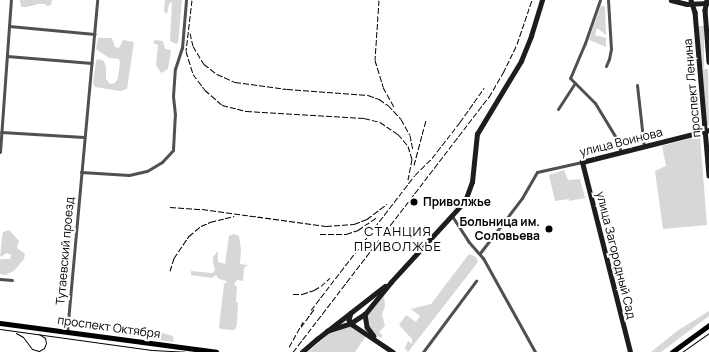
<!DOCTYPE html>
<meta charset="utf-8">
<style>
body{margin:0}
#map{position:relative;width:709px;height:352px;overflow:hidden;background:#fff;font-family:Manrope,sans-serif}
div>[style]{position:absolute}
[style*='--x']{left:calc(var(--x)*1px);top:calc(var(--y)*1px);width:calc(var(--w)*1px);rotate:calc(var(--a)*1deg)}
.green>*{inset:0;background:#d7d7d7;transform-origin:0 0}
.street>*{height:3px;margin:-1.5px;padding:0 1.5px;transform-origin:1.5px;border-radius:1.5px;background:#505050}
.secondary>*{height:4.5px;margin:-2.25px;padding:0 2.25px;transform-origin:2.25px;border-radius:2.25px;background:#1d1d1d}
.primary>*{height:5px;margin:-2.5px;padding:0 2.5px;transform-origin:2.5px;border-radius:2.5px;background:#000}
.tram>*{height:1px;margin:-0.5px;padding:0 0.5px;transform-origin:0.5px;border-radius:0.5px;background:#000}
.rail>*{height:1px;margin-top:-0.5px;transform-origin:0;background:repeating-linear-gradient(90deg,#000 0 6px,transparent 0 8px)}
.dots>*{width:11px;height:11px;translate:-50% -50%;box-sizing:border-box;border:2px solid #fff;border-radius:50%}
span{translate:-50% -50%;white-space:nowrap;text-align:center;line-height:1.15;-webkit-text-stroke:4px #fff;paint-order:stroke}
.street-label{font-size:12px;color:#000}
.poi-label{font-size:12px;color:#000;font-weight:700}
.left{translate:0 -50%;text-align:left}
.right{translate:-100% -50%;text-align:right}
.neighbourhood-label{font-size:13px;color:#000;letter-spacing:1px}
</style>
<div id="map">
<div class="green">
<div style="clip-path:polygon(20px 0,52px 0,51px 5px,47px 6px,45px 4px,38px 4px,27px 7px,21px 7px)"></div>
<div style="clip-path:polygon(165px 0,182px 0,178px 43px,176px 44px,170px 41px,172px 2px,169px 4px,167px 14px,164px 11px)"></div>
<div style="clip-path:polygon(601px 5px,605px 7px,606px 35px,597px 28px,595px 35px,606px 38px,606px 47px,589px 40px)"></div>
<div style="left:699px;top:26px;width:5px;height:42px"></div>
<div style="clip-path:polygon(98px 38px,112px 38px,115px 47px,119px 48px,123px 40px,134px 42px,127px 89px,120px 91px,95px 87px,93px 83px,96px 61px,98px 59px,104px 61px,106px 67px,106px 79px,110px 84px,115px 83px,118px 78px,120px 62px,119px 59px,109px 58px,96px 49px)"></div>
<div style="clip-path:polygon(155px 40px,163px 41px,165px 49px,171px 50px,168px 69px,161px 73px,156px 65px,158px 45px,153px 43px)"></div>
<div style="clip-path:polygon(702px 69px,708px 69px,709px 125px,707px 125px)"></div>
<div style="clip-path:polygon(700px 136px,707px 225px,663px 229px,655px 171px,666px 166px,662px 146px)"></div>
<div style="clip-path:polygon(564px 170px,568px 180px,580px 179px,585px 198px,569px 201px,569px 199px,555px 201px,549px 175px)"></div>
<div style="clip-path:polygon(9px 230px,19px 241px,17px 248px,25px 254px,24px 259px,14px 271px,5px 275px,0 274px,0 259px,10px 259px,11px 255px,7px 253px,0 257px,2px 238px,3px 232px)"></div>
<div style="clip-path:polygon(234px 234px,239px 236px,241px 249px,240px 264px,248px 265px,244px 268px,243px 281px,237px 280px,234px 284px,237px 287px,236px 302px,238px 303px,237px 324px,235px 330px,232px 330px,221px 329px,219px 327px,224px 284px,227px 281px,219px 279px,216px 275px,212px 278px,191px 275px,191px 271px,212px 273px,215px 270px,213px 262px,213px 257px,218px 251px,218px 262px,225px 264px,229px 236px)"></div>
<div style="clip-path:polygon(469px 254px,476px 257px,478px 262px,408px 352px,405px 348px,408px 341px,412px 344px,412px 339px,399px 325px,406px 315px,416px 322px,420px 316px,411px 309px,431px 304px)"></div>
<div style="clip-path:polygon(384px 296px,385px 307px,382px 314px,385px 326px,379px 332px,383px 336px,380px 338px,368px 326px,367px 318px,370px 312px)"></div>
<div style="clip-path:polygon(709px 311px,709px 316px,661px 352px,651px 352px,677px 331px)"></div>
<div style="clip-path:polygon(348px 326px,356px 328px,366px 336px,355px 352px,308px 352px,331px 332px)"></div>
<div style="clip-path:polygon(125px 328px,155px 331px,173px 336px,174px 342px,142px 338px,140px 334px,133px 337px,122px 335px,121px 330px)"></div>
</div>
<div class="street">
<div style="--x:600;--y:0;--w:46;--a:109.2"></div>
<div style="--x:585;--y:43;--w:38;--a:113"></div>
<div style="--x:570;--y:78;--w:35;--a:45"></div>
<div style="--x:595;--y:103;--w:44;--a:58.8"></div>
<div style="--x:618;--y:141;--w:12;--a:76"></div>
<div style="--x:9;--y:26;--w:86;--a:5.3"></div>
<div style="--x:7;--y:56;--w:85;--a:4.7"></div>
<div style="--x:606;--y:66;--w:8;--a:-67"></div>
<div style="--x:609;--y:59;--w:10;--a:-79"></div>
<div style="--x:611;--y:49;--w:49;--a:-93.5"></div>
<div style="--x:637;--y:85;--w:62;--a:83.6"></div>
<div style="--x:558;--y:109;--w:31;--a:-57"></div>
<div style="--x:1;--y:132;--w:83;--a:3.4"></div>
<div style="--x:0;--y:152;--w:152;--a:-85.9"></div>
<div style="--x:81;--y:172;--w:48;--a:3.6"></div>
<div style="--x:129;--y:175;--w:18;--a:-13"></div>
<div style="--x:147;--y:171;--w:17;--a:-31"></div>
<div style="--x:162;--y:162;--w:16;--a:-47"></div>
<div style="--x:173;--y:150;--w:35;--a:-87"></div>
<div style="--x:175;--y:115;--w:19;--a:-96"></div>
<div style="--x:173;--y:96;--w:27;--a:-86"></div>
<div style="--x:175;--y:69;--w:22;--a:-72"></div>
<div style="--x:182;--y:48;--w:48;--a:-85.2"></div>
<div style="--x:452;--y:216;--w:30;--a:57"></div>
<div style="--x:468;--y:241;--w:23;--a:49"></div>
<div style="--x:483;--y:258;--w:107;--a:61"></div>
<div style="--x:480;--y:253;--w:69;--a:-52.6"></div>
<div style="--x:522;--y:198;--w:30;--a:-60"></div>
<div style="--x:537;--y:172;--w:46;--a:-12.5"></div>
<div style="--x:0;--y:279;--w:12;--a:5"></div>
<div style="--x:67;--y:332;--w:333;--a:-84.8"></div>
<div style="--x:423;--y:352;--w:89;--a:-53.3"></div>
</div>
<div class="secondary">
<div style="--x:671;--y:0;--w:16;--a:14"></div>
<div style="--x:687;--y:4;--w:21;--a:-3"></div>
<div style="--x:691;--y:0;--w:13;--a:72"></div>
<div style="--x:695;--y:12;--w:164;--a:85.1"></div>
<div style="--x:707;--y:0;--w:10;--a:101"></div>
<div style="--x:705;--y:10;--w:52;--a:85.6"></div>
<div style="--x:351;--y:313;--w:7;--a:106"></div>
<div style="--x:349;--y:320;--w:6;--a:51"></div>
<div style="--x:353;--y:325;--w:48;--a:34"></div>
<div style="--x:365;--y:314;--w:13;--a:81"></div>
<div style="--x:367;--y:327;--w:11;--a:52"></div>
<div style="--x:327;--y:331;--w:25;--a:-18"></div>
<div style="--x:351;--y:323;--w:17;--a:-33"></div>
<div style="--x:365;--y:314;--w:41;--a:-50.9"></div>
<div style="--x:391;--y:282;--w:110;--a:-47.6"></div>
<div style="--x:465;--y:201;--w:20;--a:-70"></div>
<div style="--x:472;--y:182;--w:48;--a:-84.1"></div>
<div style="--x:477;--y:134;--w:85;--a:-58.9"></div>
<div style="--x:521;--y:61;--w:27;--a:-68"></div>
<div style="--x:531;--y:36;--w:38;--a:-73"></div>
<div style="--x:302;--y:352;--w:20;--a:-41"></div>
<div style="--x:317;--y:339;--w:86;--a:-37.9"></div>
<div style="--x:630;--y:352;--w:196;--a:-104.2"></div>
<div style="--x:582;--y:162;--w:131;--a:-14.1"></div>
</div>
<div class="primary">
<div style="--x:0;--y:323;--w:218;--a:7.6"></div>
<div style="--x:672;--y:352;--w:46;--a:-36.1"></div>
</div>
<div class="tram">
<div style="--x:0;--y:329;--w:153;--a:7.9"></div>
<div style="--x:152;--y:350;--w:33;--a:3"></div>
<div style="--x:16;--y:333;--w:8;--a:30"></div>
<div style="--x:23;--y:337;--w:15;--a:53"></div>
<div style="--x:32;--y:349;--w:7;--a:16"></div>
<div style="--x:39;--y:351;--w:6;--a:-31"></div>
<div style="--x:44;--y:348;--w:5;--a:-68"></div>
<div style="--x:46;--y:343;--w:5;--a:-101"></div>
<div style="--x:45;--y:338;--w:7;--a:-146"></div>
<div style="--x:682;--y:352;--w:33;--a:-35"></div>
</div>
<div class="rail">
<div style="--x:192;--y:0;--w:51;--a:96.7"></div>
<div style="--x:186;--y:51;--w:24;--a:73"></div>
<div style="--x:193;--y:74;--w:20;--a:53"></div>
<div style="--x:205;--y:90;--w:23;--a:41"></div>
<div style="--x:222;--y:105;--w:25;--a:14"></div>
<div style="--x:246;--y:111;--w:118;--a:3.4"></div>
<div style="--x:364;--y:118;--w:16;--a:14"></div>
<div style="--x:380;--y:122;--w:22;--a:34"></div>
<div style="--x:398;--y:134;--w:16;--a:50"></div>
<div style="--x:408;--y:146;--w:14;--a:73"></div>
<div style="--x:412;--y:159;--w:21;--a:101"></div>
<div style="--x:379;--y:0;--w:60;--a:93.8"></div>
<div style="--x:375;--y:60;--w:28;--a:73"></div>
<div style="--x:383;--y:87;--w:23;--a:61"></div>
<div style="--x:190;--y:33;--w:13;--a:77"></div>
<div style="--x:193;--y:46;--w:21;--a:59"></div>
<div style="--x:204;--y:64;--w:16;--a:38"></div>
<div style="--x:217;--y:74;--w:20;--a:24"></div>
<div style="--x:235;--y:82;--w:52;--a:7.7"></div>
<div style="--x:287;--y:89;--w:81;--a:4.2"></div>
<div style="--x:368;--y:95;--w:12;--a:20"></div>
<div style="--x:379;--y:99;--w:11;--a:34"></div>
<div style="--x:388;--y:105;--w:19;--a:47"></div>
<div style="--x:401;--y:119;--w:18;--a:61"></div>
<div style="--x:410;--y:135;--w:15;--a:79"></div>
<div style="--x:414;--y:165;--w:47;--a:-75.1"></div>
<div style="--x:170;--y:207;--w:32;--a:4"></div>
<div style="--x:202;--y:209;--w:125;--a:7.8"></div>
<div style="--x:326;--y:226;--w:28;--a:-4"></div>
<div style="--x:354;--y:224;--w:14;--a:-21"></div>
<div style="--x:367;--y:219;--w:25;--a:-37"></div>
<div style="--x:320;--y:234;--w:26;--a:0"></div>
<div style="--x:346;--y:234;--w:13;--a:-18"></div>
<div style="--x:358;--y:230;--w:22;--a:-34"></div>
<div style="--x:170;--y:271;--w:14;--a:-73"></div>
<div style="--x:174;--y:258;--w:27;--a:-56"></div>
<div style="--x:189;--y:236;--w:16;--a:-40"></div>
<div style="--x:201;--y:226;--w:10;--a:-24"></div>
<div style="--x:210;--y:222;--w:25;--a:-14"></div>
<div style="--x:293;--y:294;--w:9;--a:0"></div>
<div style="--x:302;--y:294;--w:13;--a:-18"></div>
<div style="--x:314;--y:290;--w:8;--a:-30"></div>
<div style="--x:321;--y:286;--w:12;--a:-42"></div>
<div style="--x:311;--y:310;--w:170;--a:-52.4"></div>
<div style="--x:415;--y:175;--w:24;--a:-45"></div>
<div style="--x:432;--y:158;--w:46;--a:-52.1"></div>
<div style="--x:460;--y:122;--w:42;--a:-54.8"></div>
<div style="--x:301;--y:327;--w:24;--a:-54"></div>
<div style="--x:289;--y:347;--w:29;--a:-61"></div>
<div style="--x:293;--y:352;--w:322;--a:-52.5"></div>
<div style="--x:489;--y:97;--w:28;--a:-60"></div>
<div style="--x:503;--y:73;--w:32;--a:-64"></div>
<div style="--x:517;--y:44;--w:46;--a:-71.2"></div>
</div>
<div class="dots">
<div style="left:414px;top:202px;background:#000"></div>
<div style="left:549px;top:229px;background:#000"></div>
</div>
<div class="street-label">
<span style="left:692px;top:88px;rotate:-95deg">проспект Ленина</span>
<span style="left:621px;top:142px;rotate:-14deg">улица Воинова</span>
<span style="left:65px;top:251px;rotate:-85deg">Тутаевский проезд</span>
<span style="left:616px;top:255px;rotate:76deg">улица Загородный Сад</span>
<span style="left:109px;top:327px;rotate:8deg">проспект Октября</span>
</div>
<div class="poi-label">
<span class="left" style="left:423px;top:202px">Приволжье</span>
<span class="right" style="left:540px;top:229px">Больница им.<br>Соловьева</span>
</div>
<div class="neighbourhood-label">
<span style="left:398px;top:239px">СТАНЦИЯ<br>ПРИВОЛЖЬЕ</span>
</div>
</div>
